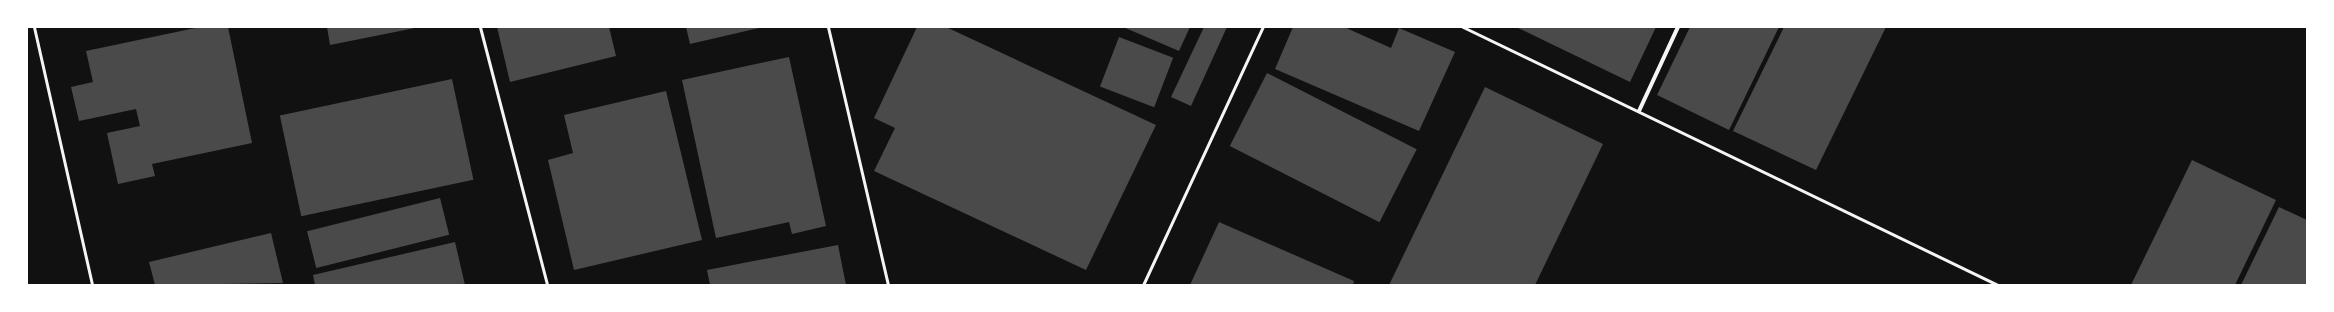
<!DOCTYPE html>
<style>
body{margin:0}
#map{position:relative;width:2334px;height:312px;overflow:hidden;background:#111;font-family:"DM Sans",sans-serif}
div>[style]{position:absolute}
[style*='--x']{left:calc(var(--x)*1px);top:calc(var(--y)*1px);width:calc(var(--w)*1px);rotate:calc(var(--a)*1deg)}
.building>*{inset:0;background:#4a4a4a;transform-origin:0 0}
.service>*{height:3px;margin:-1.5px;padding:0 1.5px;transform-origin:1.5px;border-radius:1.5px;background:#f5f5f5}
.minor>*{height:4px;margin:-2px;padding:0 2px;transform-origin:2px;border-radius:2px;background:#f5f5f5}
span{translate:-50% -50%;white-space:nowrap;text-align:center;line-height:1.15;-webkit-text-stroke:4px #fff;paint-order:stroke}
.frame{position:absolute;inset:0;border:28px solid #fff;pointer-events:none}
</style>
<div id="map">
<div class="building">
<div style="clip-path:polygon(200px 27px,228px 27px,252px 143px,152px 164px,155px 176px,118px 184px,107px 133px,140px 126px,136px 109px,79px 121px,71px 87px,93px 82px,86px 51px)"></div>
<div style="clip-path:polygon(327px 27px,415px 27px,415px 28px,330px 45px)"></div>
<div style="clip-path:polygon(497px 27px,609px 27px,616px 56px,510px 82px)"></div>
<div style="clip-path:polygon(686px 27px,759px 27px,759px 28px,690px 44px)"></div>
<div style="clip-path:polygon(917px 27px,946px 27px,1156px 125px,1086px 270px,874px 171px,895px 128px,874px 118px)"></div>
<div style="clip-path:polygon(1123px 27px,1190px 27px,1179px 51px)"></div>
<div style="clip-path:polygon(1204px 27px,1227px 27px,1191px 106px,1171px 97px)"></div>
<div style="clip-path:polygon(1293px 27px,1344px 27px,1391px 48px,1399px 28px,1455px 52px,1419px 131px,1275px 69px)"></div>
<div style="clip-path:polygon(1516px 27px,1656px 27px,1630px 82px)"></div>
<div style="clip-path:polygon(1690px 27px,1779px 27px,1729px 130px,1657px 95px)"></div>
<div style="clip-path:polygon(1784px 27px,1886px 27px,1816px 170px,1733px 131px)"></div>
<div style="left:1119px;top:37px;width:58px;height:53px;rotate:21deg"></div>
<div style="clip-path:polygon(789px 57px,826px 226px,792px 234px,789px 222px,716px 238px,682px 80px)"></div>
<div style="left:1267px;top:73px;width:168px;height:82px;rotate:27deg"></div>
<div style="left:452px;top:79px;width:103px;height:176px;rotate:78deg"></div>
<div style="clip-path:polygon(1485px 87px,1603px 144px,1535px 285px,1389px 285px)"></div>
<div style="clip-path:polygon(666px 91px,702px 240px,574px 270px,548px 160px,573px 153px,564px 115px)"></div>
<div style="clip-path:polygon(2192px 160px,2276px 200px,2235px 285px,2131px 285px)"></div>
<div style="left:440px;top:198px;width:38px;height:137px;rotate:76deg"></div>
<div style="clip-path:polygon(2279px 207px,2307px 220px,2307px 285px,2241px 285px)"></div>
<div style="clip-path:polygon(1219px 222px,1354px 281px,1353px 285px,1190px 285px)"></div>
<div style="clip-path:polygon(271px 233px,283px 283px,155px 285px,149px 262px)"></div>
<div style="clip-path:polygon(455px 242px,465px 285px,315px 285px,313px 275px)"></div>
<div style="clip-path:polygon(838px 245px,846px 285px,710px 285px,707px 270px)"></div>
</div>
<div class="service">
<div style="--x:34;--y:27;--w:264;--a:77.3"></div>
<div style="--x:480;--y:27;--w:267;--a:75.4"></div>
<div style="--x:828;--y:27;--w:265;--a:76.9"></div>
<div style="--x:1463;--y:27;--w:594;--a:25.75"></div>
<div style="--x:1143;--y:285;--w:285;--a:-65.1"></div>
</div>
<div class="minor">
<div style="--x:1639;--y:111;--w:93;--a:-65.1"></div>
</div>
<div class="frame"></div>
</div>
